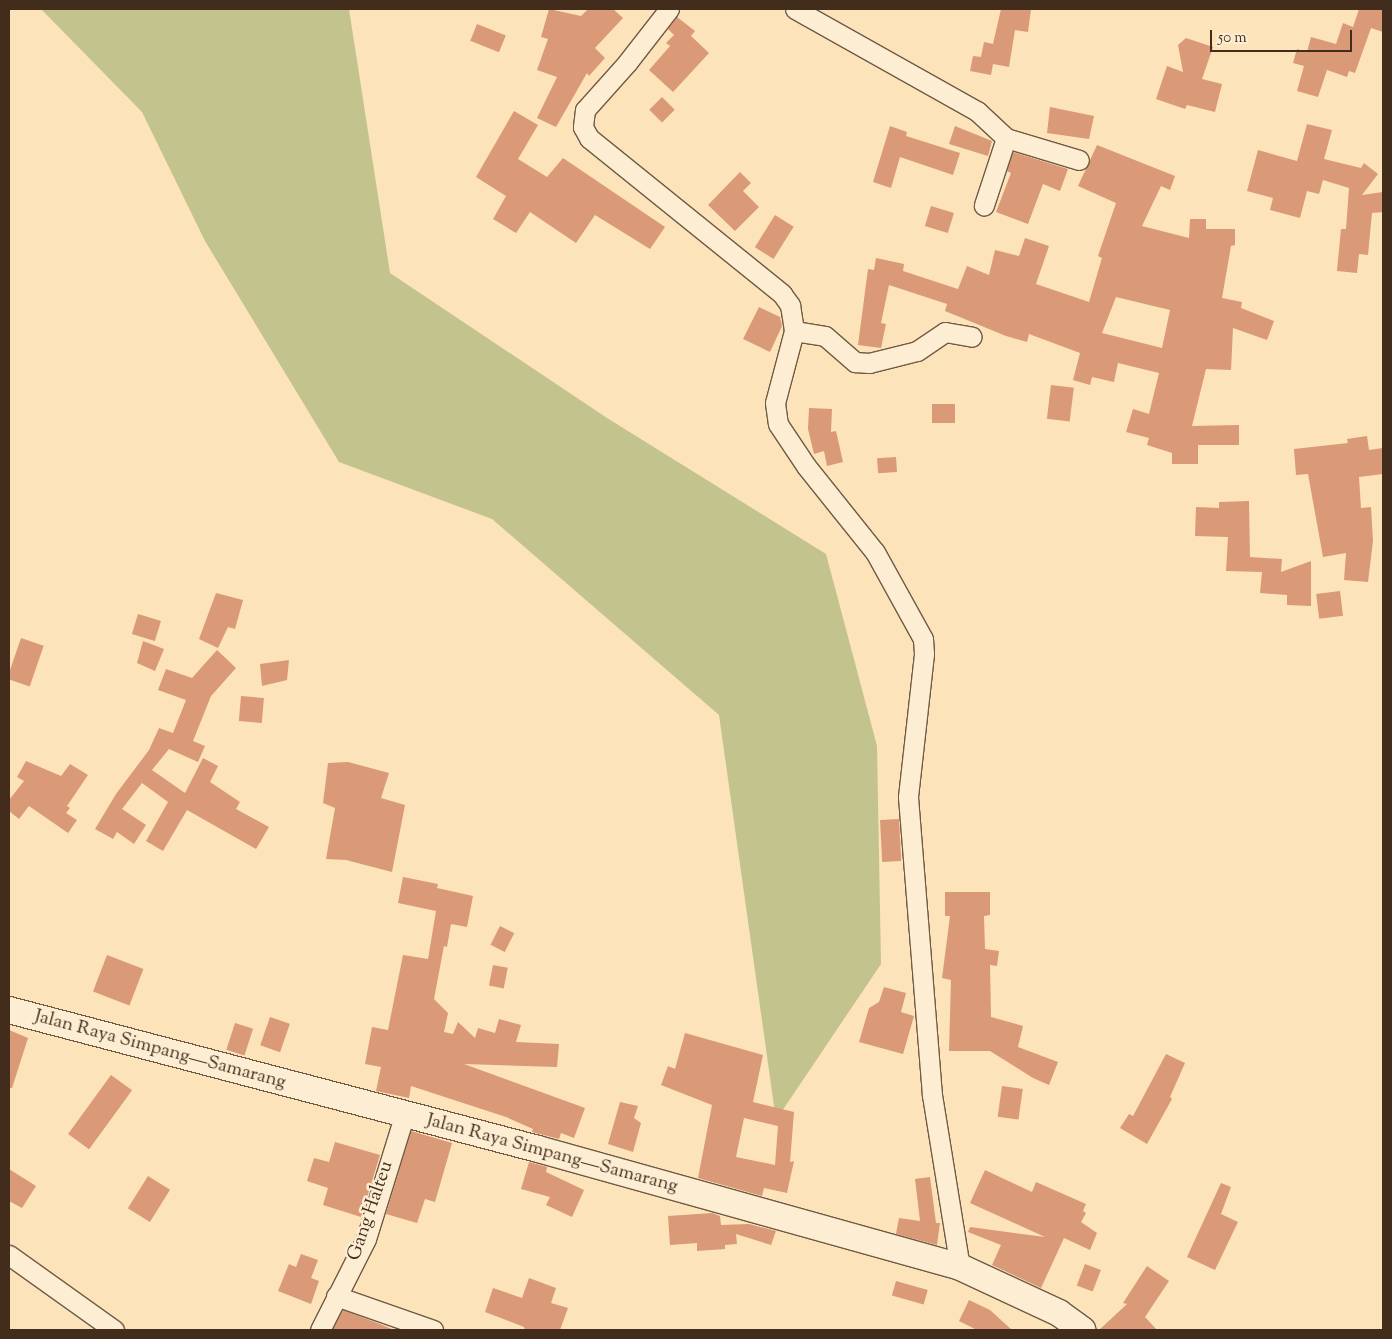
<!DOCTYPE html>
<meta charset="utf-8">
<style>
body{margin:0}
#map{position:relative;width:1392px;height:1339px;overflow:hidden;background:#fce3ba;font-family:"Sorts Mill Goudy",serif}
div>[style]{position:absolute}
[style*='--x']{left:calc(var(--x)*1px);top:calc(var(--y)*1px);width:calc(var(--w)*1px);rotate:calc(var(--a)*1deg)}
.green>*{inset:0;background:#c2c38d}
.building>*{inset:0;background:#da9977;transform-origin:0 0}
.roads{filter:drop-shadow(1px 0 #705a44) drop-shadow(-1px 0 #705a44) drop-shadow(0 1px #705a44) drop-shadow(0 -1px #705a44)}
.street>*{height:19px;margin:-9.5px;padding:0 9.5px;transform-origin:9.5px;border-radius:9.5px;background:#fdedd2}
.secondary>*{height:26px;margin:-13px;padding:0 13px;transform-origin:13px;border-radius:13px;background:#fdedd2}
span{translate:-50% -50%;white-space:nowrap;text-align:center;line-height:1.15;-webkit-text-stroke:5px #fdedd2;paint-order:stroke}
.street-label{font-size:19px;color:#422d1c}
.frame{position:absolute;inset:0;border:10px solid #422d1c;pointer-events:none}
.scale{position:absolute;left:1210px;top:30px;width:142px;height:22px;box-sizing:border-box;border:2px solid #422d1c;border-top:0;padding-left:6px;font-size:15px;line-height:18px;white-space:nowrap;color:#422d1c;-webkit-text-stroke:4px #fdedd2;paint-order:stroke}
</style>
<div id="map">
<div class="green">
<div style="clip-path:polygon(41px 9px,349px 9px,390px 273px,607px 418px,826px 554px,877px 746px,881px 964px,776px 1120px,719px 715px,492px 519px,339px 462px,205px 241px,142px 112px)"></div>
</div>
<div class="building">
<div style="clip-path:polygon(549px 9px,581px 16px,588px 9px,613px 9px,623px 18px,595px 48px,605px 58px,589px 76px,587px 73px,556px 127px,537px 118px,557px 77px,537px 70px,548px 39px,541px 37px)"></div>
<div style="clip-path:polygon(1001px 9px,1031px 9px,1028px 32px,1015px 30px,1009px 67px,993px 64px,991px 75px,970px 71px,973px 56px,981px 57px,984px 42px,993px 44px)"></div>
<div style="clip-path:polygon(1359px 9px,1383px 9px,1383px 32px,1371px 28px,1355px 73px,1349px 71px,1347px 77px,1327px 70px,1318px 97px,1297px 91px,1304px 66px,1293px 63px,1297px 49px,1307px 52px,1311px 37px,1336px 44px,1343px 23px,1353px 27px)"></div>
<div style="clip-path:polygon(677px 17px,695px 31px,691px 36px,709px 53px,673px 92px,649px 70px,670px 46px,666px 43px,674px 35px,668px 29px)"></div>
<div style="left:477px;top:24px;width:31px;height:18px;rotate:22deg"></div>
<div style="clip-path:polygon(1186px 38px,1213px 47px,1202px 79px,1222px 84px,1215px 112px,1187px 105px,1185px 109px,1156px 99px,1167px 66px,1183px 72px,1178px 45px)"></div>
<div style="left:662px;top:97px;width:18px;height:18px;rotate:45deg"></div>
<div style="clip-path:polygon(1050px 107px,1094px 116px,1089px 139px,1047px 133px)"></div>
<div style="clip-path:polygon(514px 111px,538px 125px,518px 159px,547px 177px,563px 158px,665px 227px,650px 249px,595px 215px,576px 243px,530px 212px,516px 233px,493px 219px,506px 196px,476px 177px)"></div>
<div style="clip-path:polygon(1307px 124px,1332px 130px,1324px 159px,1361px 168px,1364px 163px,1378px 174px,1362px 195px,1383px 192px,1383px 212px,1372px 213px,1368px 255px,1359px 254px,1357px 273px,1337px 271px,1341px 229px,1346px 229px,1349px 188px,1323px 180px,1319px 194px,1307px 191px,1300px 218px,1270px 210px,1273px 198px,1247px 191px,1258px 150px,1297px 161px)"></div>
<div style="clip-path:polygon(890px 126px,907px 132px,906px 136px,960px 153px,953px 175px,900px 157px,891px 188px,873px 182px)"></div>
<div style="clip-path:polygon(955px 126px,992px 141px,988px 156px,949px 144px)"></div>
<div style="clip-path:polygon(evenodd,1097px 145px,1175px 176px,1170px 190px,1161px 186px,1142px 226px,1189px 238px,1190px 219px,1206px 219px,1206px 229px,1235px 229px,1235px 245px,1231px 246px,1222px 298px,1242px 302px,1241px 308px,1274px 321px,1267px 340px,1233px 328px,1231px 370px,1206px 369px,1192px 426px,1239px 425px,1239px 445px,1198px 445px,1198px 464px,1172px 464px,1172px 453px,1147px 445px,1149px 438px,1126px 432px,1133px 409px,1149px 414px,1159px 373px,1118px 363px,1114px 382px,1092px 377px,1090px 385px,1073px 380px,1080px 353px,1029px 334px,1027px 342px,1006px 336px,945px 311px,947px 304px,889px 285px,881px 323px,886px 324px,881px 348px,858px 345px,868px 269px,874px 270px,876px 258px,904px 264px,903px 271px,958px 289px,967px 266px,989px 275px,995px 250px,1019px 256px,1025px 238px,1049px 246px,1036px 284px,1089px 302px,1102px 258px,1098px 256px,1116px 203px,1078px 186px,1097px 145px,1116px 297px,1170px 310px,1162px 348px,1102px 333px,1116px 297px)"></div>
<div style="clip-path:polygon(1013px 152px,1068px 169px,1060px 191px,1043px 184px,1028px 224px,996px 212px,1011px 173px,1007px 171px)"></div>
<div style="clip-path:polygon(740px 172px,751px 183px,743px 191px,759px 207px,735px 231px,708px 205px)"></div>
<div style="left:931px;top:206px;width:24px;height:21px;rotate:17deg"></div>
<div style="left:775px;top:215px;width:22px;height:38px;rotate:32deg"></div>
<div style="clip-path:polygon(759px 307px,780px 317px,782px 326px,770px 352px,743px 339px)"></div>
<div style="left:1051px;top:385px;width:23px;height:34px;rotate:7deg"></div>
<div style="left:932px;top:404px;width:23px;height:19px"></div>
<div style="clip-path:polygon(809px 408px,832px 409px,831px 432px,836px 431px,843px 462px,827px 466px,824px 451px,814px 454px,808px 429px)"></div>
<div style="clip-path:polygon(1367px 436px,1369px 450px,1383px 448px,1383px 474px,1359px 477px,1361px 508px,1371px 507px,1373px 541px,1368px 582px,1344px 580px,1346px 553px,1323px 557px,1308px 474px,1296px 475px,1294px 449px,1348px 443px,1347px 439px)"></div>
<div style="left:896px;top:457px;width:15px;height:19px;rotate:86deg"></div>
<div style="clip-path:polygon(1249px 501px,1250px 557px,1282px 559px,1281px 572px,1311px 561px,1311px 606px,1287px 605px,1287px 595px,1260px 593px,1262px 572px,1226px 571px,1228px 537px,1195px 536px,1196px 507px,1219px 508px,1219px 502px)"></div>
<div style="left:1340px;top:591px;width:25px;height:24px;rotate:83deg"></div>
<div style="clip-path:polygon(216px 593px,243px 600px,235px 629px,228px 627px,218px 648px,199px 639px)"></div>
<div style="left:138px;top:614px;width:24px;height:21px;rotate:17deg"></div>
<div style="left:21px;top:638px;width:24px;height:43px;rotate:19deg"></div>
<div style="clip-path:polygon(143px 641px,164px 649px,155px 671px,137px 663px)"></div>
<div style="clip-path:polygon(217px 650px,236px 668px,211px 696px,193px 741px,205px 746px,198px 762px,169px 749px,152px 770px,185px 793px,203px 758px,218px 766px,210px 782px,240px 802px,236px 809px,269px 827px,256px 849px,187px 810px,163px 851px,146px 841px,168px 802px,142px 783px,122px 809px,146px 825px,134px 844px,117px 832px,113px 839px,95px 829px,116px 794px,149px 750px,159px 728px,173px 733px,186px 700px,158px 690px,166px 669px,192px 678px)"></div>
<div style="clip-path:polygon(289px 660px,287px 680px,262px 686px,260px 664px)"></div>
<div style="left:241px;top:696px;width:23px;height:25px;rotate:5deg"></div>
<div style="clip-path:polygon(26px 761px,61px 776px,70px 764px,88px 775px,67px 806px,70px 808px,66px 813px,77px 820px,68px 833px,29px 806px,19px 819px,9px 811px,9px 800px,24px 781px,17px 777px)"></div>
<div style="clip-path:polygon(348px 762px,389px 773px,381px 798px,405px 805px,392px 872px,346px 860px,326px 859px,335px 808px,323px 803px,328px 763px)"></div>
<div style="left:899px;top:819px;width:42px;height:19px;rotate:87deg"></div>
<div style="clip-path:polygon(403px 877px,438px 884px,437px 888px,473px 896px,467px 927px,451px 924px,447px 947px,444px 946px,434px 999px,448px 1013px,444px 1032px,453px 1034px,458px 1022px,475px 1038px,478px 1028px,495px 1033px,499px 1019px,521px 1025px,516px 1042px,559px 1044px,557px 1067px,464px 1064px,585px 1108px,574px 1138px,561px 1133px,559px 1139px,532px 1132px,533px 1129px,506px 1117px,411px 1086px,409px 1098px,376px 1091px,381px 1067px,365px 1064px,372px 1027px,388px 1030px,403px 955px,428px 959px,436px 911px,398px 903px)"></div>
<div style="clip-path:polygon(945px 892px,990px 892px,990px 915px,984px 916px,985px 949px,999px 951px,997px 966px,990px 965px,991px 1017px,1023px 1026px,1018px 1047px,1058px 1062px,1049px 1085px,1033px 1078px,990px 1051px,949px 1051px,951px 980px,942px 978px,950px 916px,945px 916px)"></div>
<div style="left:500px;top:926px;width:16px;height:21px;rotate:27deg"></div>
<div style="left:107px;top:955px;width:39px;height:39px;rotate:21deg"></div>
<div style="left:493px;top:965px;width:15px;height:21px;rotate:11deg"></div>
<div style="clip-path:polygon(884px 987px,906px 993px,901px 1012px,914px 1016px,903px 1054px,859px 1042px,869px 1008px,879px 1002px)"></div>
<div style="left:270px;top:1017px;width:21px;height:30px;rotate:19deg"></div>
<div style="left:235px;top:1023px;width:19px;height:28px;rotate:18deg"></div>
<div style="clip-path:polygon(9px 1030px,28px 1038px,12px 1088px,9px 1088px)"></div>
<div style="clip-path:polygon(evenodd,685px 1033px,763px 1055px,753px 1102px,794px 1112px,790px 1162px,794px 1161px,787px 1193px,764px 1188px,762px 1196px,698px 1178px,712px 1105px,661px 1085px,668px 1066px,675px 1069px,685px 1033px,744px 1118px,778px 1126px,775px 1165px,736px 1157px,744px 1118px)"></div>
<div style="clip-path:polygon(1166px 1054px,1185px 1063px,1170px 1097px,1172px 1099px,1147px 1144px,1120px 1128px,1129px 1114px,1133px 1116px)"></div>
<div style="left:111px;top:1075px;width:26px;height:73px;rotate:36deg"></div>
<div style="left:1002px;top:1086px;width:21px;height:31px;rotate:8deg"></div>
<div style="clip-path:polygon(620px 1102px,638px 1106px,634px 1118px,641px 1123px,633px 1152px,608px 1144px)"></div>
<div style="clip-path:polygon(411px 1131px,452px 1143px,435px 1202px,425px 1199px,417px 1223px,386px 1214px)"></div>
<div style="clip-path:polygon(335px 1142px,380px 1155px,361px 1217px,323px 1205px,328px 1188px,307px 1181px,314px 1158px,329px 1162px)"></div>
<div style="clip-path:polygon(529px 1162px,547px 1167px,546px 1172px,584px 1190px,572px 1217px,546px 1205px,550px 1197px,521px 1189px)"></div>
<div style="clip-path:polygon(9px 1169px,36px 1186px,22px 1208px,9px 1201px)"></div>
<div style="clip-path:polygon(985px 1170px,1032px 1192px,1036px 1182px,1086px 1204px,1083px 1211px,1086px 1213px,1081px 1222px,1097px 1233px,1090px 1250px,1064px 1238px,1041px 1288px,992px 1265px,1001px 1245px,968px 1232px,970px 1227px,1045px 1237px,970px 1203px)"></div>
<div style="left:148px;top:1176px;width:26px;height:38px;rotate:32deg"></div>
<div style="clip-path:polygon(930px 1177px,936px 1223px,940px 1223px,937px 1245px,896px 1234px,899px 1218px,920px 1221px,915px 1179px)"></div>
<div style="clip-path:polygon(1221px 1183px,1231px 1187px,1221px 1214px,1238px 1222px,1215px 1270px,1187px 1257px)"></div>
<div style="clip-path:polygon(712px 1213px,720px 1216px,721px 1225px,749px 1224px,776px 1231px,771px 1245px,736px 1234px,737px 1244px,725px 1245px,725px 1249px,697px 1251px,697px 1243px,670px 1245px,668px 1216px)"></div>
<div style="clip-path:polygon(301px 1254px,318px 1260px,311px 1278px,319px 1281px,311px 1304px,278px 1291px,289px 1264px,296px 1267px)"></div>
<div style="left:1085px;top:1264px;width:17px;height:23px;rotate:21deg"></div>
<div style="clip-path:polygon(1147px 1266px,1169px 1281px,1145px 1317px,1157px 1330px,1099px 1330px,1127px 1304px,1123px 1303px)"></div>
<div style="clip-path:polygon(529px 1278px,556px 1288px,551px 1303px,568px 1308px,560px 1330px,525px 1330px,524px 1327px,485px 1312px,493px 1288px,522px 1298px)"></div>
<div style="left:896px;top:1281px;width:33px;height:15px;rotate:16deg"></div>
<div style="clip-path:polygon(969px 1300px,990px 1310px,1012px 1330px,977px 1330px,959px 1321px)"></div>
<div style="clip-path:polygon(343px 1310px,380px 1324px,394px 1330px,332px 1330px)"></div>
</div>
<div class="roads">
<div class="street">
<div style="--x:669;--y:9;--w:68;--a:127.9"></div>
<div style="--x:627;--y:63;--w:63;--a:131.8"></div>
<div style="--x:585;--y:110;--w:17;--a:97"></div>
<div style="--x:583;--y:127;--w:13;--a:61"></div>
<div style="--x:589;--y:138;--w:248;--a:38.9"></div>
<div style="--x:782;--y:294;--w:14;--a:54"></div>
<div style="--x:790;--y:305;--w:26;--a:81"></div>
<div style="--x:794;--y:331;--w:74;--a:104.8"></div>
<div style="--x:775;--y:403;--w:21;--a:82"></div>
<div style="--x:778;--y:424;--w:50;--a:56.3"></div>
<div style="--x:806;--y:466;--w:110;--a:51.3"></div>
<div style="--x:875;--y:552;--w:99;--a:61.1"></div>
<div style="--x:923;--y:639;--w:15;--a:86"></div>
<div style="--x:924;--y:654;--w:144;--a:96.4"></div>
<div style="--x:908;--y:797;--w:299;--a:85.4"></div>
<div style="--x:932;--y:1095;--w:174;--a:80.8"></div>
<div style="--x:795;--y:9;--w:209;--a:29.3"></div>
<div style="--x:977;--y:111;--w:40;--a:43"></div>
<div style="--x:1006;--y:138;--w:71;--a:108.2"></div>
<div style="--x:1006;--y:138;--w:76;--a:16.8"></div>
<div style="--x:794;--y:331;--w:31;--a:9"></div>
<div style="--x:825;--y:336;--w:40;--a:41"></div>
<div style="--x:855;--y:362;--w:14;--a:4"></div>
<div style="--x:869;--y:363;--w:49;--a:-14"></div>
<div style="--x:917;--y:351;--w:34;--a:-34"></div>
<div style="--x:945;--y:332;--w:27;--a:10"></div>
<div style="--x:9;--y:1255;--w:129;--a:35.5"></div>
<div style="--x:336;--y:1296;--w:103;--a:19.3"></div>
<div style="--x:320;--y:1330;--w:102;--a:-63.2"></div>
<div style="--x:366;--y:1239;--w:129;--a:-72.8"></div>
</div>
<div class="secondary">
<div style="--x:9;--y:1010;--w:547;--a:14.72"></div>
<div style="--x:538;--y:1149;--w:438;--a:15.6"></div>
<div style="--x:960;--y:1267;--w:109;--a:24.9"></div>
<div style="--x:1059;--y:1313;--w:29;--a:36"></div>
</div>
</div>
<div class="street-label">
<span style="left:160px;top:1050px;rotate:15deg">Jalan Raya Simpang—Samarang</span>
<span style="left:552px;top:1154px;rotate:15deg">Jalan Raya Simpang—Samarang</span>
<span style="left:371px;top:1211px;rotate:-71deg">Gang Halteu</span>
</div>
<div class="frame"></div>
<div class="scale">50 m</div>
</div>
